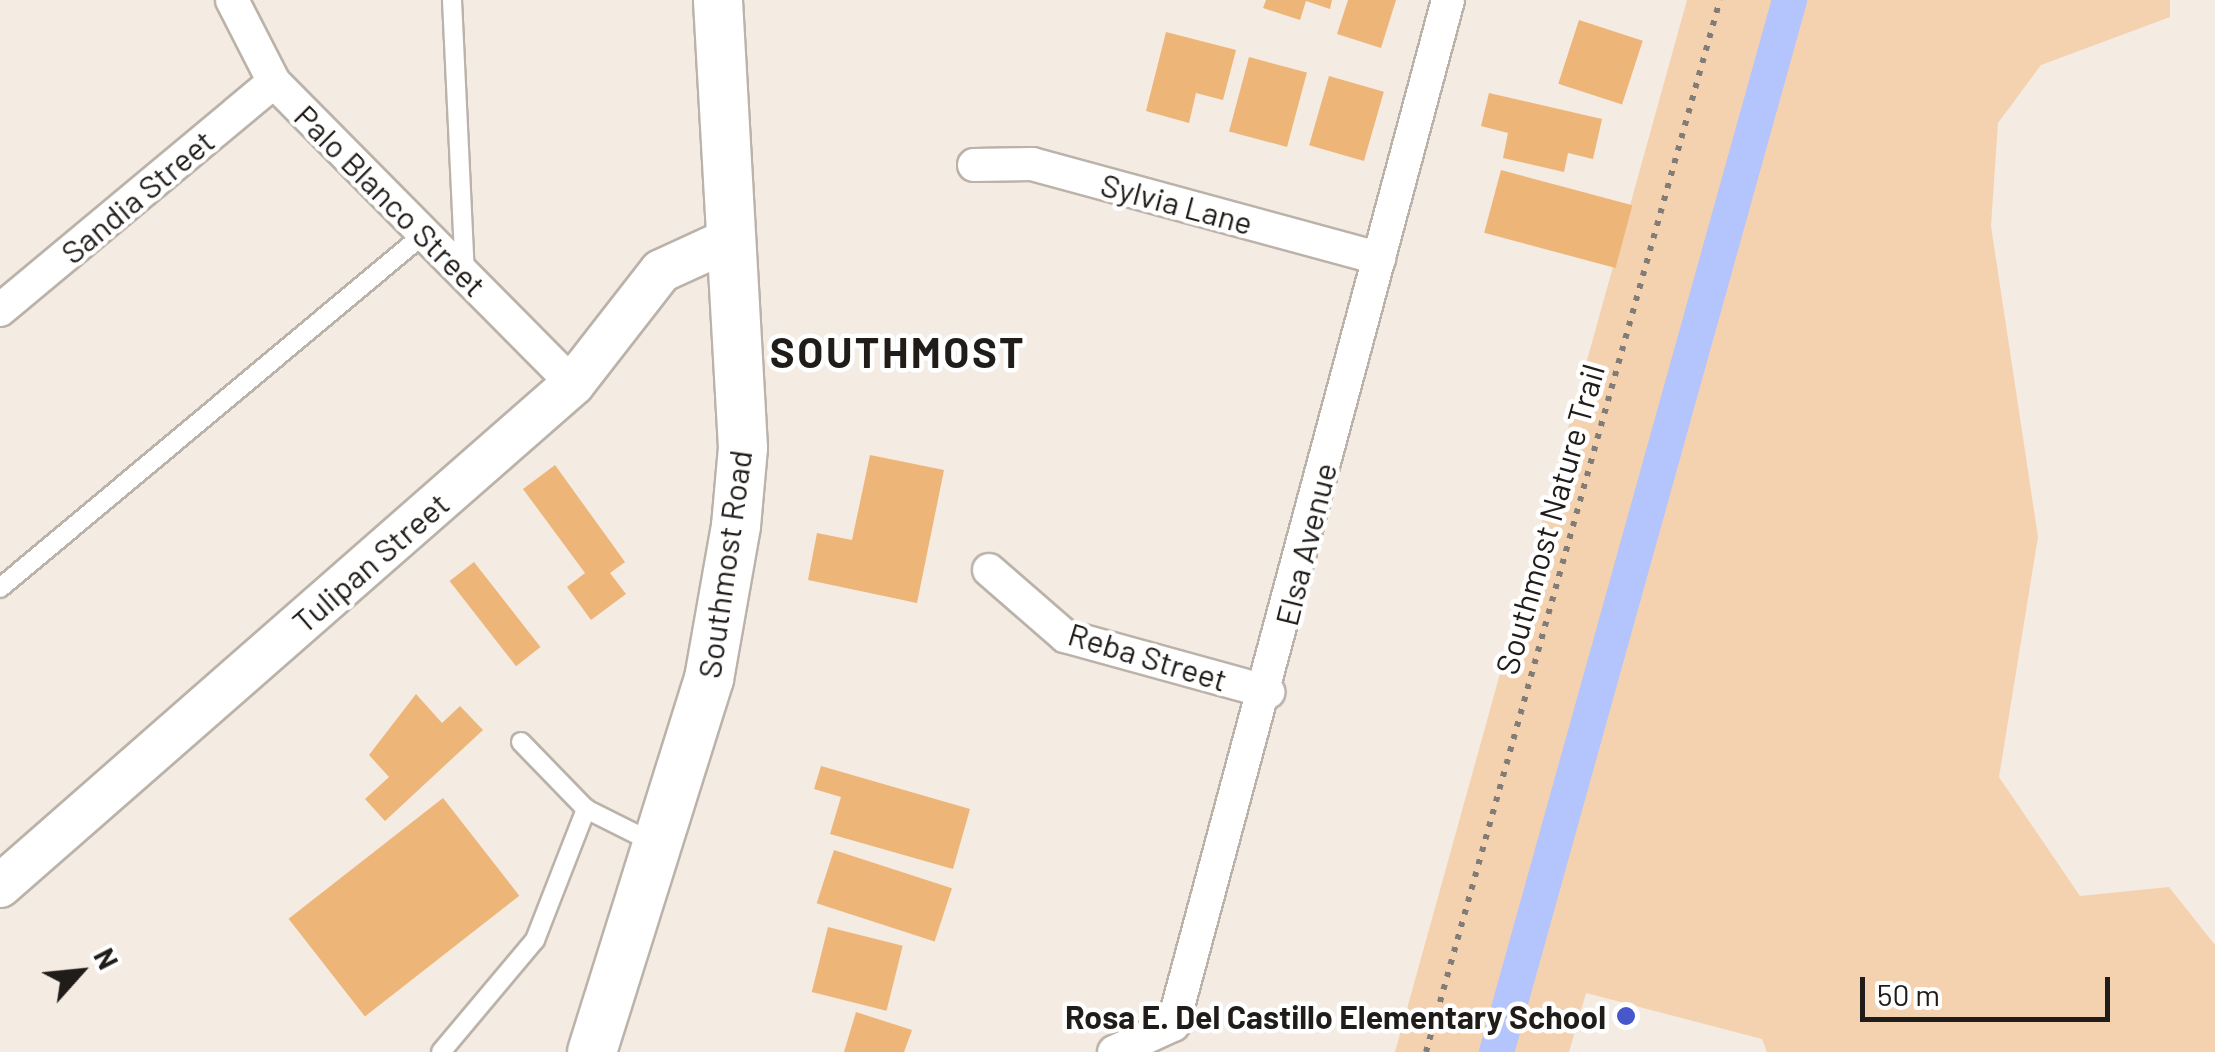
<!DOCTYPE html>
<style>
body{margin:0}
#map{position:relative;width:2215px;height:1052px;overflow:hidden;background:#f4ebe2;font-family:Barlow,sans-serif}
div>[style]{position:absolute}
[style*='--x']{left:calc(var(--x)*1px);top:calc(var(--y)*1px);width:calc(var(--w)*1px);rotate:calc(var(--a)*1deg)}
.green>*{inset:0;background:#f5d2af}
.canal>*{height:35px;margin:-17.5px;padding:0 17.5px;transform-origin:17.5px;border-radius:17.5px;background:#b4c4fc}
.building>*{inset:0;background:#eeb579;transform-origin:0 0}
.path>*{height:6px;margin-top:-3px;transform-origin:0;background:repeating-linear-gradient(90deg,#827c76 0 5px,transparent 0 13px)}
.roads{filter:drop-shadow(2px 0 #bbb2a9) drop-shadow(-2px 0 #bbb2a9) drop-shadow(0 2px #bbb2a9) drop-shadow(0 -2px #bbb2a9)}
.service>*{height:18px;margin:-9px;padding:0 9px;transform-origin:9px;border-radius:9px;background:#fff}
.minor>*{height:32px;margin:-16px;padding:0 16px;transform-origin:16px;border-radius:16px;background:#fff}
.tertiary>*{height:42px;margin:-21px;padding:0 21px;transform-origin:21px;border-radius:21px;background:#fff}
.secondary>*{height:48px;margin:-24px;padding:0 24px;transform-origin:24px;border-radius:24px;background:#fff}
.dots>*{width:28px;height:28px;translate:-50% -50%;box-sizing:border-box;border:5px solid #fff;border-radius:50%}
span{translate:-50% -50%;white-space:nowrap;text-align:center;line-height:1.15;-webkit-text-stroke:9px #fff;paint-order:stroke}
.street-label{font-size:32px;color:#201c19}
.poi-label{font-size:32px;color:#201c19;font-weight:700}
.right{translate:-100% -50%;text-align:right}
.district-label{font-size:42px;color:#201c19;font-weight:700;letter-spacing:2.5px}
.north{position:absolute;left:30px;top:922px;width:100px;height:100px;-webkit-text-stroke:8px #fff;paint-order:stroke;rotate:63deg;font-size:28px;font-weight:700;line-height:40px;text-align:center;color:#201c19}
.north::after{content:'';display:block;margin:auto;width:35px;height:45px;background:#201c19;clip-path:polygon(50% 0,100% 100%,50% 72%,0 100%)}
.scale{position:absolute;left:1860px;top:977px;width:250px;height:45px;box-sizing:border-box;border:5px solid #201c19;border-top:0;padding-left:12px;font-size:30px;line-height:35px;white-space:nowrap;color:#201c19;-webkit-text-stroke:8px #fff;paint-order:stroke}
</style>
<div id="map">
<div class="green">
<div style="clip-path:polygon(1687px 0,2170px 0,2170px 17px,2041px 65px,1998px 123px,1991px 226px,2038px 537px,1999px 777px,2080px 896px,2169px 887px,2215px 945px,2215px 1052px,1767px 1052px,1762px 1039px,1586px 993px,1569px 1052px,1395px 1052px)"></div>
</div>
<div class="canal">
<div style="--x:1496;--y:1052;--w:1092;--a:-74.44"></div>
</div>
<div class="building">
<div style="clip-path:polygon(1266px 0,1332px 0,1330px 9px,1306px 1px,1300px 20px,1263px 8px)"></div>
<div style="clip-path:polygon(1348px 0,1396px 0,1381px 48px,1337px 34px)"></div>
<div style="left:1579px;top:20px;width:67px;height:67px;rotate:18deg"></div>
<div style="clip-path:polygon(1166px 32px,1236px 50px,1223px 100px,1196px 93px,1189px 123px,1146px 111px)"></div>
<div style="left:1249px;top:57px;width:60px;height:77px;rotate:15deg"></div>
<div style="left:1329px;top:76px;width:57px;height:72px;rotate:16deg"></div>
<div style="clip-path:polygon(1489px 93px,1602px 119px,1593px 159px,1568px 153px,1564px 172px,1503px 158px,1508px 133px,1481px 126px)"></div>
<div style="left:1501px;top:170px;width:136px;height:65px;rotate:15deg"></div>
<div style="clip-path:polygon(870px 455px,944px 470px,917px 603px,808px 580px,817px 533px,852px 540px)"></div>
<div style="clip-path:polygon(555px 465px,625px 562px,610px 573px,626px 594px,591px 620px,567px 587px,585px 573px,523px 489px)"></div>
<div style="left:474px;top:562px;width:108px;height:31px;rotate:52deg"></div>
<div style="clip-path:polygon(416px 694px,442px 723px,460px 706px,483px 730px,385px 821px,365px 799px,389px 777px,369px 755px)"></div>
<div style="clip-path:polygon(821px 766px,970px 809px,953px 869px,830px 834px,841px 797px,814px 789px)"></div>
<div style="left:443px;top:798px;width:124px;height:196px;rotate:52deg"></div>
<div style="left:834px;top:850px;width:124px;height:56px;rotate:18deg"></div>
<div style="left:828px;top:927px;width:77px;height:67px;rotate:14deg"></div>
<div style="clip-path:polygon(856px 1012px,912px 1030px,904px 1052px,844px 1052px)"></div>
</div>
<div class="path">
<div style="--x:1426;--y:1052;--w:1092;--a:-74.39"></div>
</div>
<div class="roads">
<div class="service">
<div style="--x:452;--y:0;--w:275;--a:87.3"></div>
<div style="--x:0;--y:588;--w:552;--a:-39.86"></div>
<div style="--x:521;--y:742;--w:93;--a:45.9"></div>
<div style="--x:586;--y:809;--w:76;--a:26.6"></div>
<div style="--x:441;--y:1052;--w:146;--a:-50"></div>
<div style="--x:535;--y:940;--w:141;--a:-68.7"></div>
</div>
<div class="minor">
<div style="--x:232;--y:0;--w:92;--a:62.9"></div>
<div style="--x:274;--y:82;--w:425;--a:45.3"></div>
<div style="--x:974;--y:165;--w:58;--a:-1"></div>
<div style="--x:1032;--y:164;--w:360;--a:15.2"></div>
<div style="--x:0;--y:310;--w:356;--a:-39.8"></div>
<div style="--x:989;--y:570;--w:101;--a:41"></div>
<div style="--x:1065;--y:636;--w:211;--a:15.4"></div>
<div style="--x:1114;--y:1052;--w:65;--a:-24.6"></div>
<div style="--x:1173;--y:1025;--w:1061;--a:-74.98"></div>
</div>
<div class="tertiary">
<div style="--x:0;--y:886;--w:762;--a:-41.22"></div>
<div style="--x:573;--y:384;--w:143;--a:-52.1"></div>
<div style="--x:661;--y:271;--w:79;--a:-24.6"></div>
</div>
<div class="secondary">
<div style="--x:592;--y:1052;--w:391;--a:-72.6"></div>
<div style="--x:709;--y:679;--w:155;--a:-80"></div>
<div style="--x:736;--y:526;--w:78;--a:-84.9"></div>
<div style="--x:743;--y:448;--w:449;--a:-93.2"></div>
</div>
</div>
<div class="dots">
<div style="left:1626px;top:1016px;background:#4757cc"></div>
</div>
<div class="street-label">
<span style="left:137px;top:196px;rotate:-40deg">Sandia Street</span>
<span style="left:391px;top:200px;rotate:45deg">Palo Blanco Street</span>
<span style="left:1177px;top:203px;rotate:15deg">Sylvia Lane</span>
<span style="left:1549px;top:519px;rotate:-74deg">Southmost Nature Trail</span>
<span style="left:1305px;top:544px;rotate:-76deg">Elsa Avenue</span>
<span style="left:370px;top:562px;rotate:-41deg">Tulipan Street</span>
<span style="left:724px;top:564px;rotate:-82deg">Southmost Road</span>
<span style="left:1148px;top:656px;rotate:17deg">Reba Street</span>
</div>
<div class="poi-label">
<span class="right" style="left:1606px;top:1016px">Rosa E. Del Castillo Elementary School</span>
</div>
<div class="district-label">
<span style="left:898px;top:351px">SOUTHMOST</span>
</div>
<div class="north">N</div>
<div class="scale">50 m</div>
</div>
